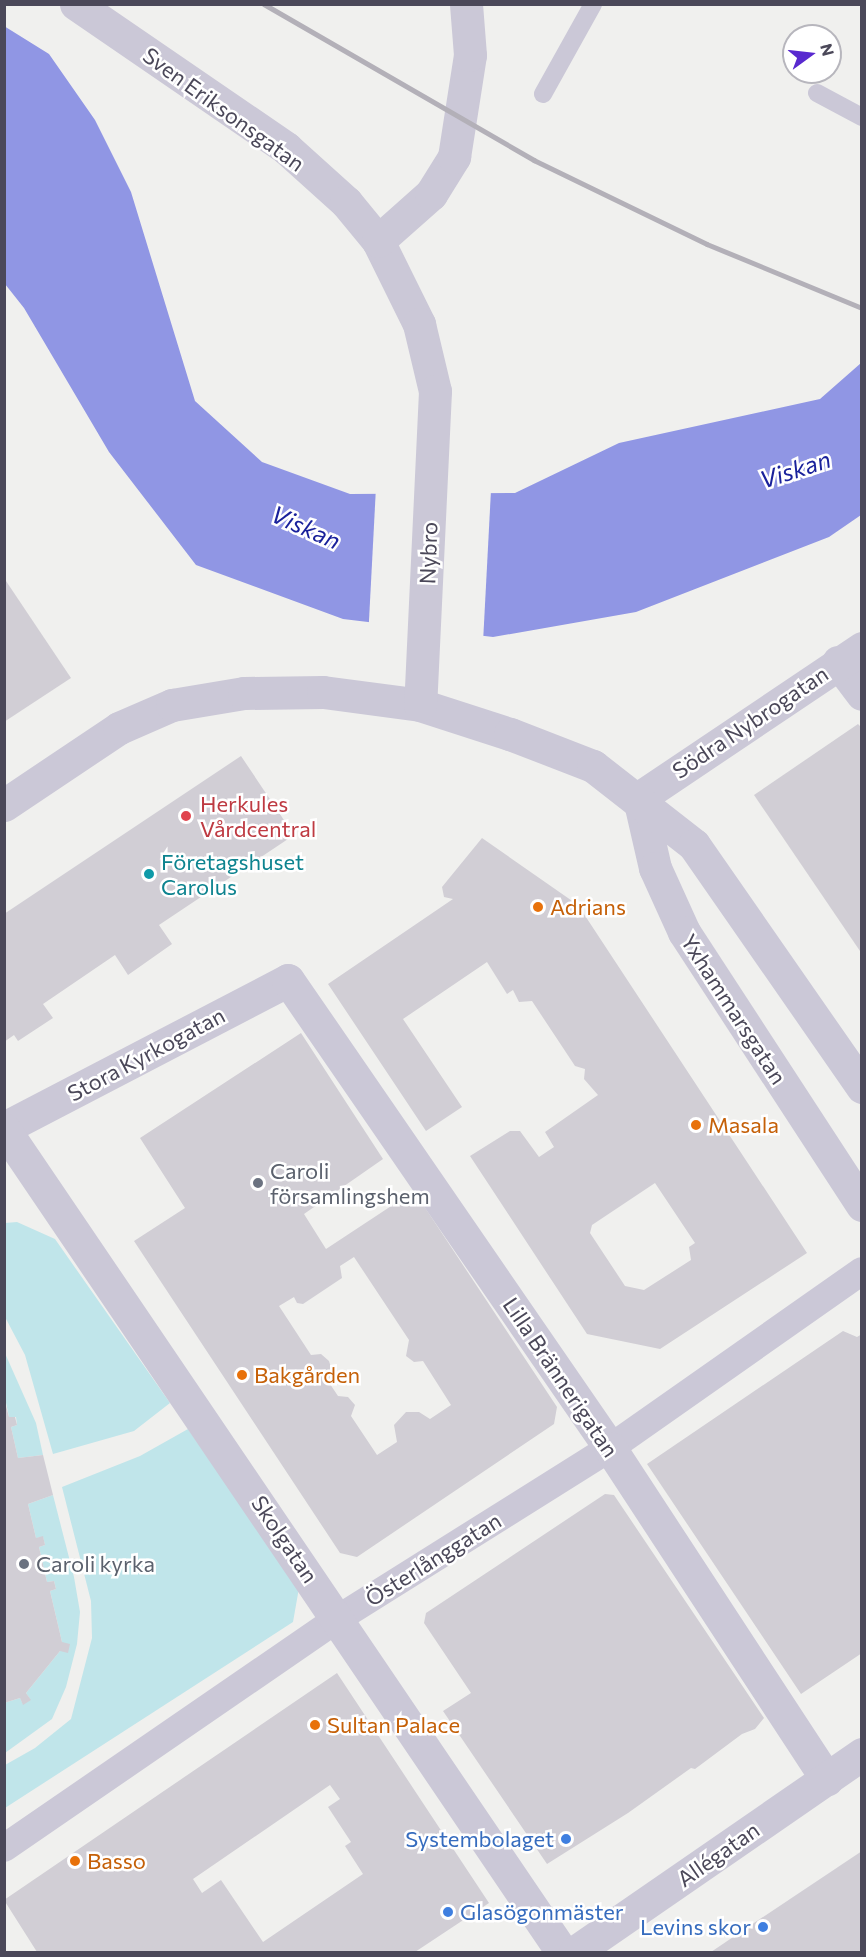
<!DOCTYPE html>
<meta charset="utf-8">
<style>
body{margin:0}
#map{position:relative;width:866px;height:1957px;overflow:hidden;background:#f0f0ee;font-family:Commissioner,sans-serif}
div>[style]{position:absolute}
[style*='--x']{left:calc(var(--x)*1px);top:calc(var(--y)*1px);width:calc(var(--w)*1px);rotate:calc(var(--a)*1deg)}
.green>*{inset:0;background:#c0e5ea}
.water>*{inset:0;background:#9096e4}
.pier>*{inset:0;background:#f0f0ee;transform-origin:0 0}
.building>*{inset:0;background:#d1ced5}
.service>*{height:18px;margin:-9px;padding:0 9px;transform-origin:9px;border-radius:9px;background:#cbc8d7}
.pedestrian>*{height:28px;margin:-14px;padding:0 14px;transform-origin:14px;border-radius:14px;background:#cbc8d7}
.minor>*{height:33px;margin:-16.5px;padding:0 16.5px;transform-origin:16.5px;border-radius:16.5px;background:#cbc8d7}
.tertiary>*{height:33px;margin:-16.5px;padding:0 16.5px;transform-origin:16.5px;border-radius:16.5px;background:#cbc8d7}
.rail>*{height:4.5px;margin:-2.25px;padding:0 2.25px;transform-origin:2.25px;border-radius:2.25px;background:#b3b0b8}
.dots>*{width:16px;height:16px;translate:-50% -50%;box-sizing:border-box;border:3px solid #fff;border-radius:50%}
span{translate:-50% -50%;white-space:nowrap;text-align:center;line-height:1.15;-webkit-text-stroke:5px #fff;paint-order:stroke}
.street-label{font-size:22px;color:#4b4859}
.health-label{font-size:22px;color:#be3a42}
.left{translate:0 -50%;text-align:left}
.culture-label{font-size:22px;color:#0d838f}
.food-label{font-size:22px;color:#c56008}
.worship-label{font-size:22px;color:#5b616d}
.shop-label{font-size:22px;color:#366cbe}
.right{translate:-100% -50%;text-align:right}
.water-label{font-size:24px;color:#19219b;font-style:italic}
.frame{position:absolute;inset:0;border:6px solid #4b4859;pointer-events:none}
.north{position:absolute;left:782px;top:24px;width:60px;height:60px;box-sizing:border-box;background:#fff;border:2px solid #b7b6bd;border-radius:50%;rotate:75deg;font-size:16px;font-weight:700;line-height:24px;text-align:center;color:#4b4859}
.north::after{content:'';display:block;margin:auto;width:21px;height:27px;background:#5929cf;clip-path:polygon(50% 0,100% 100%,50% 72%,0 100%)}
</style>
<div id="map">
<div class="green">
<div style="clip-path:polygon(17px 1222px,55px 1239px,170px 1403px,134px 1431px,53px 1454px,25px 1355px,5px 1317px,5px 1223px)"></div>
<div style="clip-path:polygon(4px 1351px,36px 1423px,43px 1455px,18px 1458px,11px 1427px,17px 1425px,16px 1417px,9px 1417px,5px 1398px)"></div>
<div style="clip-path:polygon(188px 1429px,299px 1588px,293px 1622px,5px 1808px,5px 1765px,35px 1748px,71px 1719px,92px 1638px,91px 1601px,62px 1487px,140px 1456px)"></div>
<div style="clip-path:polygon(53px 1495px,74px 1577px,80px 1612px,77px 1644px,66px 1687px,52px 1719px,5px 1753px,4px 1703px,20px 1698px,23px 1704px,30px 1699px,26px 1693px,60px 1651px,62px 1642px,50px 1591px,56px 1589px,54px 1581px,47px 1582px,39px 1547px,45px 1545px,43px 1537px,36px 1538px,28px 1504px)"></div>
</div>
<div class="water">
<div style="clip-path:polygon(4px 26px,49px 54px,95px 120px,131px 192px,195px 401px,262px 462px,350px 494px,515px 493px,619px 443px,820px 399px,861px 363px,861px 515px,829px 537px,636px 612px,493px 637px,343px 619px,196px 565px,109px 452px,24px 308px,5px 284px)"></div>
</div>
<div class="pier">
<div style="left:491px;top:490px;width:149px;height:115px;rotate:93deg"></div>
</div>
<div class="building">
<div style="clip-path:polygon(4px 578px,71px 678px,4px 722px)"></div>
<div style="clip-path:polygon(858px 724px,862px 728px,862px 954px,754px 795px)"></div>
<div style="clip-path:polygon(241px 756px,294px 835px,159px 925px,172px 944px,128px 975px,115px 955px,43px 1004px,53px 1018px,18px 1041px,14px 1035px,4px 1042px,4px 914px)"></div>
<div style="clip-path:polygon(evenodd,482px 838px,578px 905px,807px 1253px,660px 1349px,587px 1334px,470px 1156px,510px 1131px,520px 1131px,539px 1157px,554px 1147px,545px 1132px,598px 1095px,584px 1079px,585px 1069px,575px 1066px,532px 1001px,519px 1002px,513px 990px,507px 994px,487px 962px,403px 1019px,462px 1107px,426px 1131px,328px 984px,453px 899px,444px 897px,442px 887px,482px 838px,655px 1183px,695px 1243px,689px 1247px,691px 1260px,644px 1290px,625px 1286px,590px 1233px,592px 1225px,655px 1183px)"></div>
<div style="clip-path:polygon(evenodd,301px 1033px,383px 1159px,304px 1214px,326px 1249px,414px 1191px,557px 1407px,554px 1424px,357px 1557px,340px 1553px,134px 1241px,185px 1208px,140px 1138px,301px 1033px,354px 1257px,409px 1340px,406px 1356px,414px 1362px,423px 1361px,451px 1405px,430px 1419px,419px 1412px,406px 1412px,394px 1425px,397px 1442px,377px 1455px,351px 1416px,355px 1405px,348px 1397px,338px 1396px,328px 1381px,332px 1371px,329px 1361px,321px 1354px,311px 1355px,279px 1306px,294px 1297px,297px 1303px,303px 1304px,342px 1278px,340px 1266px,354px 1257px)"></div>
<div style="clip-path:polygon(843px 1331px,857px 1337px,862px 1334px,862px 1653px,801px 1694px,647px 1464px)"></div>
<div style="clip-path:polygon(5px 1402px,9px 1417px,15px 1417px,17px 1425px,11px 1427px,18px 1458px,43px 1455px,53px 1495px,28px 1504px,36px 1538px,43px 1536px,45px 1545px,39px 1547px,47px 1582px,54px 1581px,56px 1589px,50px 1591px,62px 1642px,70px 1644px,68px 1653px,60px 1651px,26px 1693px,31px 1700px,23px 1705px,20px 1698px,4px 1703px)"></div>
<div style="clip-path:polygon(605px 1494px,614px 1495px,764px 1718px,755px 1729px,742px 1734px,695px 1769px,691px 1768px,628px 1813px,547px 1864px,443px 1711px,471px 1693px,424px 1623px,426px 1613px)"></div>
<div style="clip-path:polygon(evenodd,337px 1673px,489px 1903px,415px 1952px,37px 1952px,4px 1900px,337px 1673px,330px 1785px,340px 1799px,328px 1807px,351px 1842px,345px 1846px,363px 1874px,263px 1942px,221px 1880px,202px 1893px,193px 1879px,330px 1785px)"></div>
<div style="clip-path:polygon(862px 1851px,862px 1952px,711px 1952px,742px 1931px)"></div>
</div>
<div class="service">
<div style="--x:817;--y:93;--w:51;--a:28.1"></div>
<div style="--x:543;--y:94;--w:103;--a:-60.9"></div>
</div>
<div class="pedestrian">
<div style="--x:4;--y:1848;--w:406;--a:-34.5"></div>
<div style="--x:339;--y:1618;--w:320;--a:-32.1"></div>
<div style="--x:610;--y:1448;--w:308;--a:-35.1"></div>
</div>
<div class="minor">
<div style="--x:838;--y:662;--w:40;--a:53"></div>
<div style="--x:639;--y:798;--w:72;--a:77.1"></div>
<div style="--x:655;--y:868;--w:70;--a:65.6"></div>
<div style="--x:684;--y:932;--w:326;--a:56.9"></div>
<div style="--x:639;--y:798;--w:269;--a:-33.9"></div>
<div style="--x:4;--y:805;--w:138;--a:-33.8"></div>
<div style="--x:119;--y:728;--w:58;--a:-23.5"></div>
<div style="--x:172;--y:705;--w:73;--a:-9.5"></div>
<div style="--x:244;--y:693;--w:79;--a:-0.7"></div>
<div style="--x:323;--y:692;--w:98;--a:7.6"></div>
<div style="--x:420;--y:705;--w:95;--a:17.9"></div>
<div style="--x:510;--y:734;--w:89;--a:21.1"></div>
<div style="--x:593;--y:766;--w:128;--a:38"></div>
<div style="--x:694;--y:845;--w:295;--a:55.2"></div>
<div style="--x:4;--y:1128;--w:320;--a:-27.5"></div>
<div style="--x:288;--y:980;--w:568;--a:55.47"></div>
<div style="--x:610;--y:1448;--w:396;--a:56.8"></div>
<div style="--x:4;--y:1129;--w:994;--a:55.86"></div>
</div>
<div class="tertiary">
<div style="--x:76;--y:4;--w:255;--a:34.4"></div>
<div style="--x:286;--y:148;--w:81;--a:42"></div>
<div style="--x:346;--y:202;--w:50;--a:50.6"></div>
<div style="--x:378;--y:241;--w:93;--a:63.7"></div>
<div style="--x:419;--y:324;--w:69;--a:76.6"></div>
<div style="--x:435;--y:391;--w:314;--a:92.7"></div>
<div style="--x:378;--y:241;--w:71;--a:-41.6"></div>
<div style="--x:431;--y:194;--w:44;--a:-58.1"></div>
<div style="--x:454;--y:157;--w:103;--a:-81.1"></div>
<div style="--x:470;--y:55;--w:51;--a:-94.5"></div>
<div style="--x:575;--y:1952;--w:349;--a:-34.6"></div>
</div>
<div class="rail">
<div style="--x:264;--y:4;--w:312;--a:30"></div>
<div style="--x:534;--y:160;--w:192;--a:25.9"></div>
<div style="--x:707;--y:244;--w:168;--a:22.4"></div>
</div>
<div class="dots">
<div style="left:186px;top:816px;background:#e0444e"></div>
<div style="left:149px;top:874px;background:#0f9aa8"></div>
<div style="left:538px;top:907px;background:#e8710a"></div>
<div style="left:696px;top:1125px;background:#e8710a"></div>
<div style="left:258px;top:1183px;background:#6b7280"></div>
<div style="left:242px;top:1375px;background:#e8710a"></div>
<div style="left:24px;top:1564px;background:#6b7280"></div>
<div style="left:315px;top:1725px;background:#e8710a"></div>
<div style="left:566px;top:1839px;background:#3f7fe0"></div>
<div style="left:75px;top:1861px;background:#e8710a"></div>
<div style="left:448px;top:1912px;background:#3f7fe0"></div>
<div style="left:763px;top:1927px;background:#3f7fe0"></div>
</div>
<div class="street-label">
<span style="left:224px;top:109px;rotate:36deg">Sven Eriksonsgatan</span>
<span style="left:428px;top:553px;rotate:-88deg">Nybro</span>
<span style="left:750px;top:722px;rotate:-34deg">Södra Nybrogatan</span>
<span style="left:734px;top:1009px;rotate:57deg">Yxhammarsgatan</span>
<span style="left:146px;top:1054px;rotate:-28deg">Stora Kyrkogatan</span>
<span style="left:561px;top:1377px;rotate:56deg">Lilla Brännerigatan</span>
<span style="left:285px;top:1539px;rotate:56deg">Skolgatan</span>
<span style="left:433px;top:1559px;rotate:-32deg">Österlånggatan</span>
<span style="left:718px;top:1854px;rotate:-35deg">Allégatan</span>
</div>
<div class="health-label">
<span class="left" style="left:200px;top:816px">Herkules<br>Vårdcentral</span>
</div>
<div class="culture-label">
<span class="left" style="left:161px;top:874px">Företagshuset<br>Carolus</span>
</div>
<div class="food-label">
<span class="left" style="left:550px;top:907px">Adrians</span>
<span class="left" style="left:708px;top:1125px">Masala</span>
<span class="left" style="left:254px;top:1375px">Bakgården</span>
<span class="left" style="left:327px;top:1725px">Sultan Palace</span>
<span class="left" style="left:87px;top:1861px">Basso</span>
</div>
<div class="worship-label">
<span class="left" style="left:270px;top:1183px">Caroli<br>församlingshem</span>
<span class="left" style="left:36px;top:1564px">Caroli kyrka</span>
</div>
<div class="shop-label">
<span class="right" style="left:554px;top:1839px">Systembolaget</span>
<span class="left" style="left:460px;top:1912px">Glasögonmäster</span>
<span class="right" style="left:751px;top:1927px">Levins skor</span>
</div>
<div class="water-label">
<span style="left:795px;top:469px;rotate:-18deg">Viskan</span>
<span style="left:306px;top:527px;rotate:24deg">Viskan</span>
</div>
<div class="frame"></div>
<div class="north">N</div>
</div>
